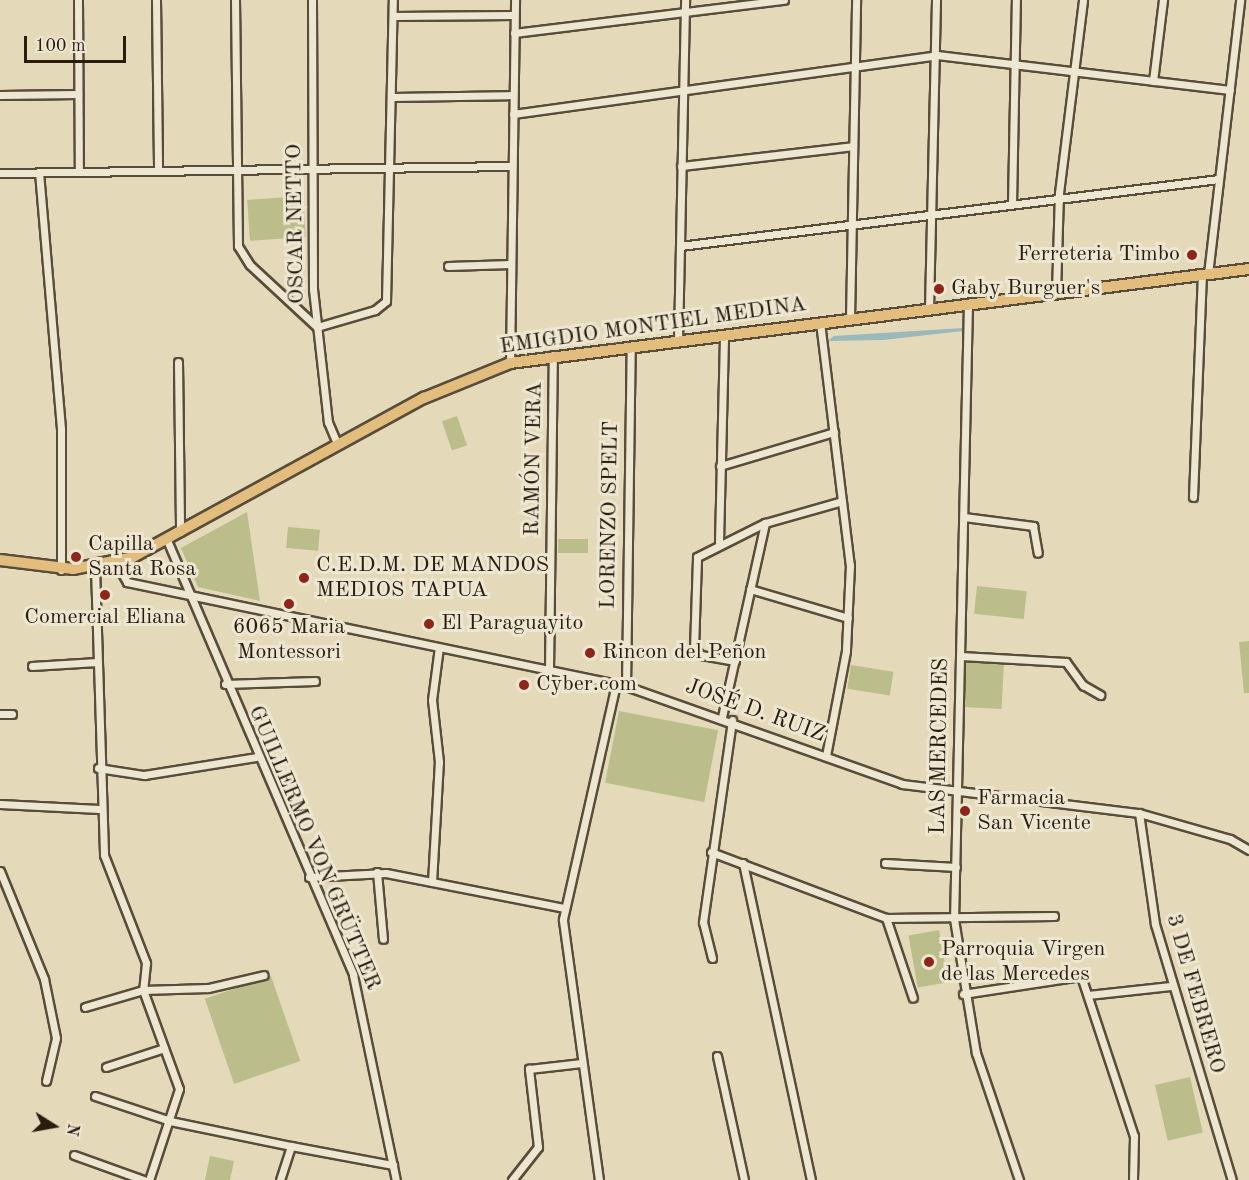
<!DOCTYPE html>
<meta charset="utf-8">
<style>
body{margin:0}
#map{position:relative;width:1249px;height:1180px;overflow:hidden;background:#e4daba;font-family:"Old Standard TT",serif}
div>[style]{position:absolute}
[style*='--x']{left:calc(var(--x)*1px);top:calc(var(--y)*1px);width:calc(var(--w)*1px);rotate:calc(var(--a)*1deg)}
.green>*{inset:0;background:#bbbd8b;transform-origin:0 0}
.water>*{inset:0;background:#9bb8bb}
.roads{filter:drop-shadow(2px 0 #594c3a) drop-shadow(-2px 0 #594c3a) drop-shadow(0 2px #594c3a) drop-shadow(0 -2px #594c3a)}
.street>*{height:7px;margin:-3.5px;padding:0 3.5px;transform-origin:3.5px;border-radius:3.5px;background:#ede7d2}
.primary>*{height:10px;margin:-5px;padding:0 5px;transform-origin:5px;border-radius:5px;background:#e2bd7d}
.dots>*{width:16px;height:16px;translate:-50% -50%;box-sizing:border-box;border:3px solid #ede7d2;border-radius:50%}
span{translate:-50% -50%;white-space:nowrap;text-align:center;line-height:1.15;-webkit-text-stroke:6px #ede7d2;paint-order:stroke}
.street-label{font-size:22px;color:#2b1c10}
.poi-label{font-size:22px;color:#2b1c10}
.right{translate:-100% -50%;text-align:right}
.left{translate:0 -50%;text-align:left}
.north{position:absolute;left:24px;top:1096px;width:60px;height:60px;-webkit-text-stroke:4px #ede7d2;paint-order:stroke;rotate:101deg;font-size:16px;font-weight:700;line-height:24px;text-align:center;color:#2b1c10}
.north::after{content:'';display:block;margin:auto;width:21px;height:27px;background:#2b1c10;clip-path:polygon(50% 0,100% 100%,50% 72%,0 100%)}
.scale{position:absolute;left:24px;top:36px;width:102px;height:27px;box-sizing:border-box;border:3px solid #2b1c10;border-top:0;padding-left:8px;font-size:18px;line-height:21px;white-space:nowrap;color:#2b1c10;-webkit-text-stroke:4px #ede7d2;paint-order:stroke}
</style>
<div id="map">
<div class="green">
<div style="left:303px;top:196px;width:41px;height:56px;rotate:86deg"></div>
<div style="left:457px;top:416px;width:31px;height:16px;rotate:71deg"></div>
<div style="clip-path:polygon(247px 512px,260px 601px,198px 587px,181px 548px)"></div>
<div style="left:288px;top:527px;width:32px;height:21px;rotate:5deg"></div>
<div style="left:558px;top:539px;width:30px;height:14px"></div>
<div style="left:977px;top:586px;width:50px;height:28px;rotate:6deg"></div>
<div style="clip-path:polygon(1249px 641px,1249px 693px,1244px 693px,1239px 642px)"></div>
<div style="left:966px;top:661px;width:38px;height:46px;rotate:3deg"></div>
<div style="left:851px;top:665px;width:43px;height:24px;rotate:9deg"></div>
<div style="left:619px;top:711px;width:101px;height:73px;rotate:11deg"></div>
<div style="left:939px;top:930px;width:53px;height:31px;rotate:80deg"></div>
<div style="left:271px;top:976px;width:90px;height:70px;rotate:71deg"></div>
<div style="left:1190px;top:1077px;width:57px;height:36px;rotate:77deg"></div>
<div style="clip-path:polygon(210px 1156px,234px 1161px,230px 1180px,205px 1180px)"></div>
</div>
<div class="water">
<div style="clip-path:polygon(963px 328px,963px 331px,883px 340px,828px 341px,834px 336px)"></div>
</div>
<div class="roads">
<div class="street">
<div style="--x:78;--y:0;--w:172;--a:89.7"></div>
<div style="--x:156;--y:0;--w:171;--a:89.3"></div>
<div style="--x:235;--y:0;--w:246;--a:89.3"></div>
<div style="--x:238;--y:246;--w:22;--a:58"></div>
<div style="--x:250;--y:265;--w:91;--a:42.8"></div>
<div style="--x:317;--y:327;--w:60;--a:-16.3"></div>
<div style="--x:375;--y:310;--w:14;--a:-39"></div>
<div style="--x:386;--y:301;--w:301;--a:-88.7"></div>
<div style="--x:312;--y:0;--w:289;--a:89.8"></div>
<div style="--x:313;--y:289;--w:134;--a:83.6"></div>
<div style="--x:328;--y:422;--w:25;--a:67"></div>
<div style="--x:393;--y:16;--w:121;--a:-0.5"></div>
<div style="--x:514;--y:33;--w:272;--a:-7"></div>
<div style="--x:1153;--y:81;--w:82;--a:-83"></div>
<div style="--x:0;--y:95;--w:78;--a:-0.7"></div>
<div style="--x:392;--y:97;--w:121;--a:-0.9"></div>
<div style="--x:513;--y:114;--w:428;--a:-7.9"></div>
<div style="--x:937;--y:55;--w:295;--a:6.8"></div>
<div style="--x:681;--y:166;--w:173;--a:-6.6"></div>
<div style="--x:39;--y:172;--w:258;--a:85.1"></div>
<div style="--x:61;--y:429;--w:141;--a:90"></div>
<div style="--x:0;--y:173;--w:512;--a:-0.78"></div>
<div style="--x:1012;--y:204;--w:204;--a:-88.9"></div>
<div style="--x:680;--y:246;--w:543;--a:-7.09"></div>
<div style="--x:448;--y:266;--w:63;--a:-1.8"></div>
<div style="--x:1208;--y:274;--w:276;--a:-83.3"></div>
<div style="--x:1056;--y:293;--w:100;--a:-88.3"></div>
<div style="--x:1059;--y:193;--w:194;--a:-82.9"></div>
<div style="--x:968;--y:304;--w:615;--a:91.3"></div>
<div style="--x:954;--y:919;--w:136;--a:80.7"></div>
<div style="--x:976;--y:1053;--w:134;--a:71.3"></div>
<div style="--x:929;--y:309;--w:309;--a:-88.7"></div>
<div style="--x:850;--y:319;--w:319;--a:-88.9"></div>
<div style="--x:820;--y:322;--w:245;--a:83"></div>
<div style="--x:850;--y:565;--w:86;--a:92.7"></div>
<div style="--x:846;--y:651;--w:107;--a:100.8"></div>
<div style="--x:678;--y:340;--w:340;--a:-88.8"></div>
<div style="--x:178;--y:362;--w:170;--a:89.3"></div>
<div style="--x:510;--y:363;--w:363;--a:-89.2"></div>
<div style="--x:720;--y:466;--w:119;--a:-16.6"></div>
<div style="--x:1193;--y:497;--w:222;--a:-87.7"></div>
<div style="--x:964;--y:517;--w:70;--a:7.4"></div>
<div style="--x:1033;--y:526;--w:27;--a:80"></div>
<div style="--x:167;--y:540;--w:473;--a:66.8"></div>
<div style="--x:353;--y:975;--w:209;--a:78.2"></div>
<div style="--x:719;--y:542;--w:208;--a:-88.6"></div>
<div style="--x:116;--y:563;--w:22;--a:60"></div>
<div style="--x:127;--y:582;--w:510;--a:11.77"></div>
<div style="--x:626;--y:686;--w:293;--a:19.5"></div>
<div style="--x:902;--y:784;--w:239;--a:7"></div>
<div style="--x:1139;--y:813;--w:95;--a:15.9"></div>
<div style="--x:1230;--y:839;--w:22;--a:30"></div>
<div style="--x:95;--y:567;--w:288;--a:88.2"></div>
<div style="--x:104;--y:855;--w:116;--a:68.7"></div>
<div style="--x:146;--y:963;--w:27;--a:96"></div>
<div style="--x:143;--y:990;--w:105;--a:70"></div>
<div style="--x:179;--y:1089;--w:96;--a:108.2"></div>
<div style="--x:750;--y:589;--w:102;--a:16.5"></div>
<div style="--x:961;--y:656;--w:105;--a:3.3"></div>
<div style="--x:1066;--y:662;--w:29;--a:54"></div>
<div style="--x:1083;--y:685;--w:20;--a:30"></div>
<div style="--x:735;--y:661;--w:35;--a:-170"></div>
<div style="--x:701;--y:655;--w:9;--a:-139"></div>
<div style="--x:694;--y:649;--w:92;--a:-88.1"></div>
<div style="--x:697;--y:557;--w:76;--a:-26.6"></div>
<div style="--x:765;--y:523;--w:80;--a:-15.9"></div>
<div style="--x:32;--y:666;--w:65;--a:-3.5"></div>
<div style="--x:549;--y:670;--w:315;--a:-89.3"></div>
<div style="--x:225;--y:684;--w:90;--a:-1.9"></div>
<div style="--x:626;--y:686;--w:340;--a:-89.2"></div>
<div style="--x:0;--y:714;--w:12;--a:0"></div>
<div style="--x:722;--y:717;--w:199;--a:-77.5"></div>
<div style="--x:98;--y:768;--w:47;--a:8.7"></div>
<div style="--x:144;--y:775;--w:113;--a:-9.1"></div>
<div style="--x:0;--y:804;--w:99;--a:2.9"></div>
<div style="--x:1139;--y:813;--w:112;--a:81.8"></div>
<div style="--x:1155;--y:924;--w:267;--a:73.3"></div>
<div style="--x:711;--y:852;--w:187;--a:20.7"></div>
<div style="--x:886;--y:918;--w:168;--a:-0.7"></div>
<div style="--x:743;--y:863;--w:324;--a:77.9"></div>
<div style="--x:885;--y:863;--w:71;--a:3.2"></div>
<div style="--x:0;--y:871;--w:117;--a:67.8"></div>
<div style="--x:44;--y:979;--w:60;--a:78.5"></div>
<div style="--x:56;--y:1038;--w:44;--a:103.1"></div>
<div style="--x:377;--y:872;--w:67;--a:84.9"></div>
<div style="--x:309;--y:877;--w:77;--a:-3"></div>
<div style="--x:386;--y:873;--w:181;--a:11.1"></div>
<div style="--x:432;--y:882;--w:120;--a:-86.7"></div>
<div style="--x:439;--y:762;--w:62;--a:-96.4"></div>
<div style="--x:432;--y:700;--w:53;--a:-82.5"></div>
<div style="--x:886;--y:918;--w:84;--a:71.4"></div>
<div style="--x:712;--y:958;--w:37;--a:-104"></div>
<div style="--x:703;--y:922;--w:204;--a:-81.8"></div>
<div style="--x:963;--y:994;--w:119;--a:-8.7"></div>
<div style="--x:1081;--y:976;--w:169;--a:71.7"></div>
<div style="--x:1134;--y:1136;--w:44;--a:91.3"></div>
<div style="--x:1088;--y:995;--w:83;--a:-6.2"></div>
<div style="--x:85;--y:1007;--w:60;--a:-16.3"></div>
<div style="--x:143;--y:990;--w:65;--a:-1.8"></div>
<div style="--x:208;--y:988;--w:57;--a:-13.1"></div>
<div style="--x:717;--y:1056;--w:127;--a:77.7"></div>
<div style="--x:106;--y:1067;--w:61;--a:-18.1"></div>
<div style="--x:95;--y:1096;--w:79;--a:18.4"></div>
<div style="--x:170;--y:1121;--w:124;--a:11.7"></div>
<div style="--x:74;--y:1155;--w:74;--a:19.7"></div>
<div style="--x:280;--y:1180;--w:36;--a:-72"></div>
<div style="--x:291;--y:1146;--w:104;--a:10.6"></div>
<div style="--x:512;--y:1180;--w:42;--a:-51.8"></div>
<div style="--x:538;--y:1147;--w:79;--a:-96.6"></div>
<div style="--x:529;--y:1069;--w:53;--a:-6.5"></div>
<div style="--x:599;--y:1180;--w:263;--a:-97.9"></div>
<div style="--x:563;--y:919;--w:241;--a:-77.3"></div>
</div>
<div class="primary">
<div style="--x:0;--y:560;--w:74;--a:7"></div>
<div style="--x:73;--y:569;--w:61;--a:-11.3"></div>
<div style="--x:133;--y:557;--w:332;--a:-28.7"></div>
<div style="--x:424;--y:398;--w:93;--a:-22.1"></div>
<div style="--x:510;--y:363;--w:745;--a:-7.25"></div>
</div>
</div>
<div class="dots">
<div style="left:1192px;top:255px;background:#8f2418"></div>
<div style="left:939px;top:289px;background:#8f2418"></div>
<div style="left:76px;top:557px;background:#8f2418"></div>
<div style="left:304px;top:578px;background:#8f2418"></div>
<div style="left:105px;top:595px;background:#8f2418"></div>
<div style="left:289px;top:604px;background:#8f2418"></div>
<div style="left:429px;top:624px;background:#8f2418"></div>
<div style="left:590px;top:653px;background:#8f2418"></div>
<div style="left:524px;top:685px;background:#8f2418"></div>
<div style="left:965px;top:811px;background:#8f2418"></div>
<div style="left:929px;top:962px;background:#8f2418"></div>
</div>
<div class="street-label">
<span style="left:296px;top:224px;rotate:-91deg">OSCAR NETTO</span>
<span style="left:653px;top:326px;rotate:-8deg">EMIGDIO MONTIEL MEDINA</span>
<span style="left:534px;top:459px;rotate:-89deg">RAMÓN VERA</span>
<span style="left:610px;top:515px;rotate:-89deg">LORENZO SPELT</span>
<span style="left:755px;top:711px;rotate:20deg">JOSÉ D. RUIZ</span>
<span style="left:940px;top:746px;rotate:-89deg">LAS MERCEDES</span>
<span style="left:314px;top:848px;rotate:67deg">GUILLERMO VON GRÜTTER</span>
<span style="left:1195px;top:994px;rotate:74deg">3 DE FEBRERO</span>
</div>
<div class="poi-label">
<span class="right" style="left:1180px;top:255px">Ferreteria Timbo</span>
<span class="left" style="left:951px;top:289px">Gaby Burguer's</span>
<span class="left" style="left:88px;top:557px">Capilla<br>Santa Rosa</span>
<span class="left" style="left:316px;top:578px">C.E.D.M. DE MANDOS<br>MEDIOS TAPUA</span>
<span style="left:105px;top:618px">Comercial Eliana</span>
<span class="left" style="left:441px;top:624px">El Paraguayito</span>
<span style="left:289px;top:640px">6065 Maria<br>Montessori</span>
<span class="left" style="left:602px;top:653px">Rincon del Peñon</span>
<span class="left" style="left:536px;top:685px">Cyber.com</span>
<span class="left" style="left:977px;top:811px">Farmacia<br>San Vicente</span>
<span class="left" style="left:941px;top:962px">Parroquia Virgen<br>de las Mercedes</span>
</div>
<div class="north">N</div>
<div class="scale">100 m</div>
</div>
